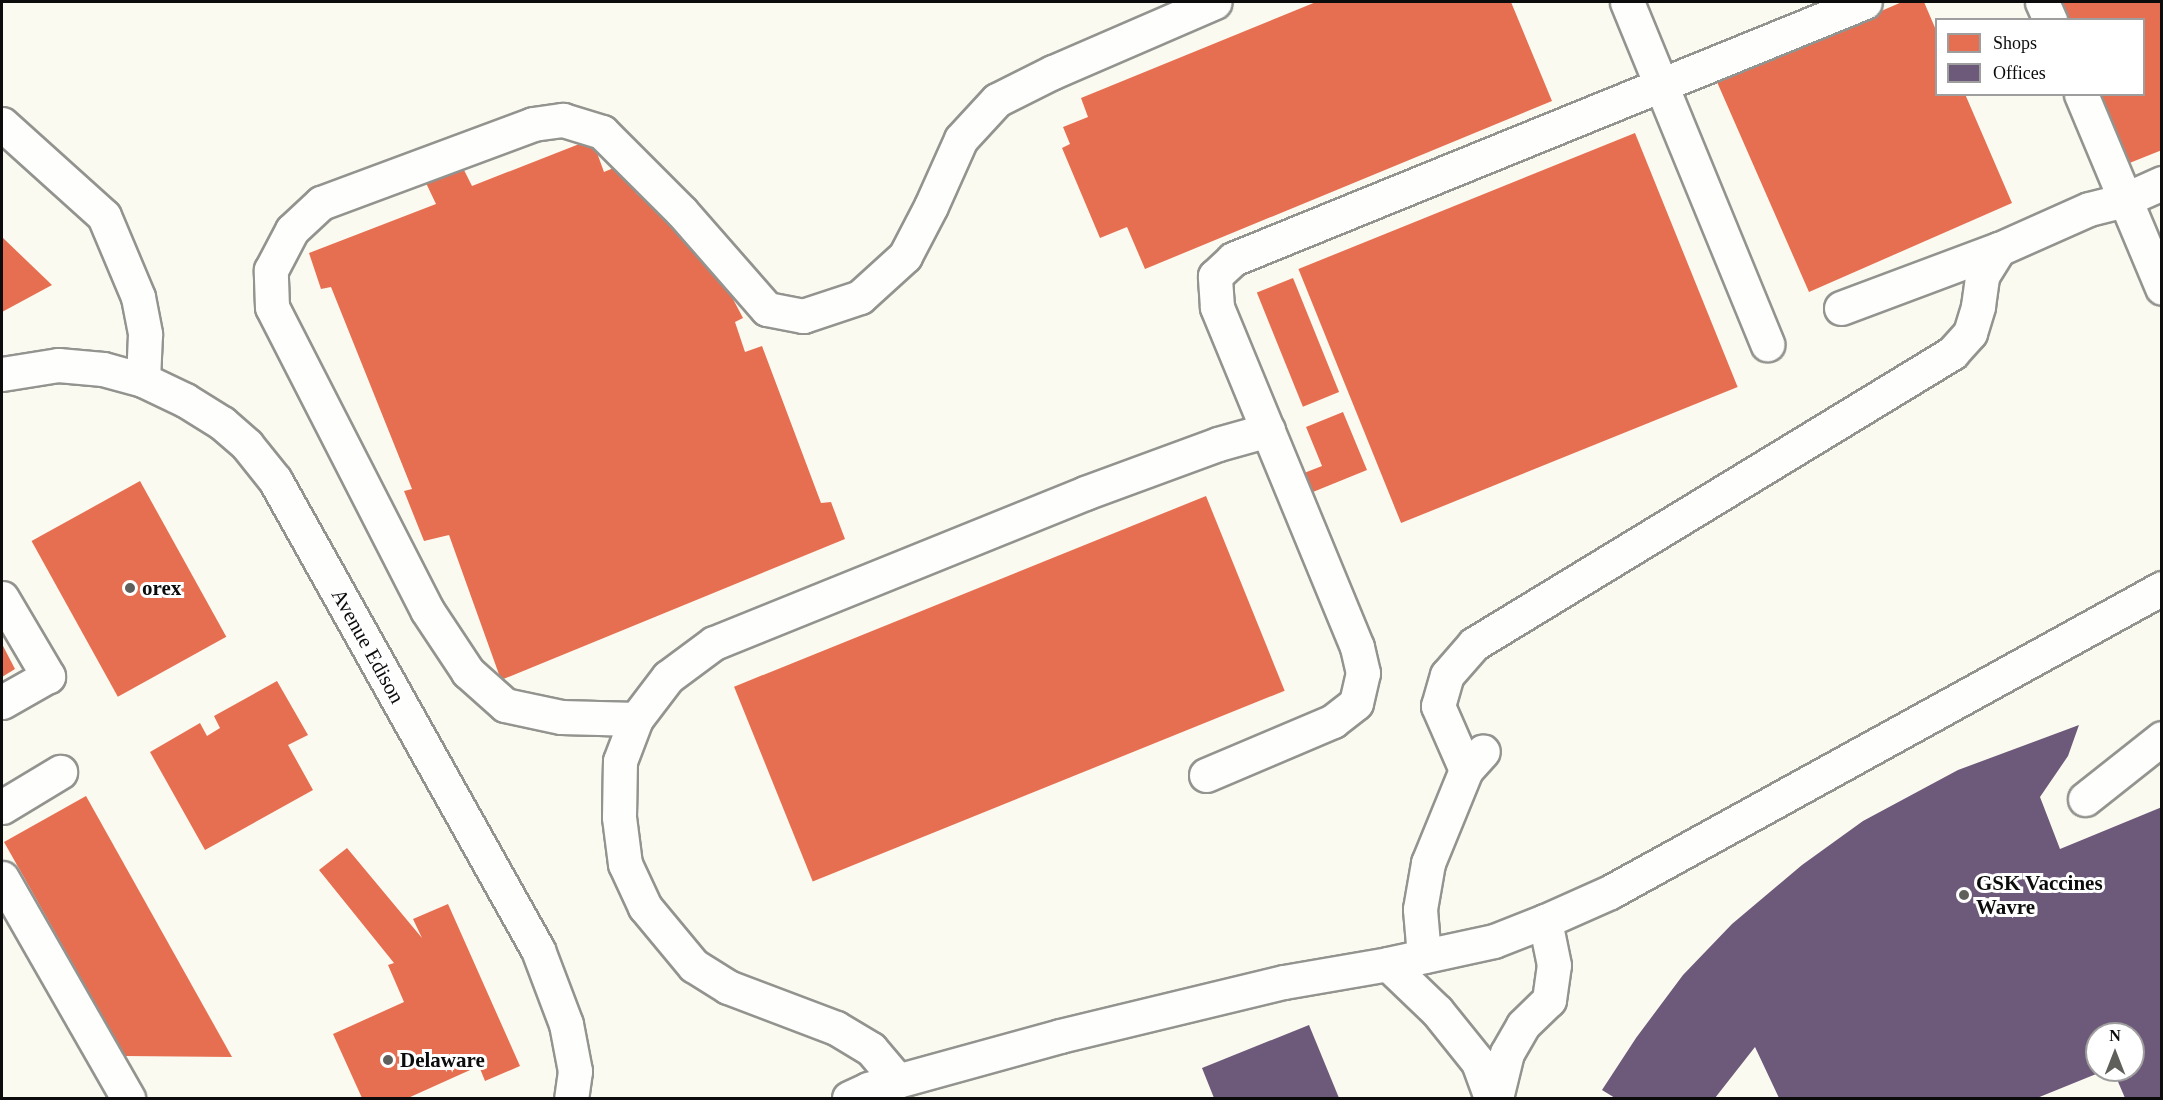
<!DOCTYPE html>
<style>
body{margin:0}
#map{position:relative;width:2163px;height:1100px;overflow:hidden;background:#fafaf0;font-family:"Times New Roman",serif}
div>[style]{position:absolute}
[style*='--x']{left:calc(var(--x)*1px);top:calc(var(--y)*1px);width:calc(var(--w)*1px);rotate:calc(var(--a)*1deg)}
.shops>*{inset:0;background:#e76f51;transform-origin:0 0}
.offices>*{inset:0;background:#6d597a}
.roads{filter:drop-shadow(2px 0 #93938f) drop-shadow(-2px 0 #93938f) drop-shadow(0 2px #93938f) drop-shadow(0 -2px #93938f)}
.minor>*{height:33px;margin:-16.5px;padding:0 16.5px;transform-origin:16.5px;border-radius:16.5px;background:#fefefd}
.dots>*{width:16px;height:16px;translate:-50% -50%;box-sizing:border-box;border:3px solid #fff;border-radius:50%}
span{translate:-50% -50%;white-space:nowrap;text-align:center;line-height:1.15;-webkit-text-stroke:6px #fff;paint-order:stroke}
.poi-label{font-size:21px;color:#0c0c0c;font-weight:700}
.left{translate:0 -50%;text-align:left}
.street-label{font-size:21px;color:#0c0c0c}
.frame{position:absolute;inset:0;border:3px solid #0c0c0c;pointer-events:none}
.legend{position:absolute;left:1935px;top:18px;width:210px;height:78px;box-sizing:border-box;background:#fff;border:2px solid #9e9e9e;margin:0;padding:8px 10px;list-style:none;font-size:18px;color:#0c0c0c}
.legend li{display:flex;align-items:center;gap:12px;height:30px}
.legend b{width:30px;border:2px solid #9e9e9e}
.north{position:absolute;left:2085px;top:1022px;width:60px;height:60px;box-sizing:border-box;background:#fff;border:2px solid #9e9e9e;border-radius:50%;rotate:0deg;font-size:16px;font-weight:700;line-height:24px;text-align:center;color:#0c0c0c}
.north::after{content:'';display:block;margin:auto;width:21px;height:27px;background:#5f5f5c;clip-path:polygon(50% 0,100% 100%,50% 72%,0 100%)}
</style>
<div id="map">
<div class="shops">
<div style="clip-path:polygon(1316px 2px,1511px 2px,1552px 101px,1145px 269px,1127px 227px,1100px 238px,1062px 148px,1070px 144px,1063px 127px,1088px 117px,1081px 98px)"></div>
<div style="clip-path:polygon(1902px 2px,1924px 2px,1936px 30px,1936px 94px,1965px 94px,2012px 203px,1809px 292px,1717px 82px)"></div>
<div style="clip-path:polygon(2055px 2px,2162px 2px,2162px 150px,2122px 166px,2093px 94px,2144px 94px,2144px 20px,2062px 20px)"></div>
<div style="left:1635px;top:133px;width:274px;height:363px;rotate:68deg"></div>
<div style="clip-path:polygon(592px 139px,604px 172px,623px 164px,636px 193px,696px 244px,723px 280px,743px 318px,735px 322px,745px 352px,762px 346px,821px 503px,831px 502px,845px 539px,501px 680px,449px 535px,424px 541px,404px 491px,412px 489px,331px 287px,321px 289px,309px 253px,436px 204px,426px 183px,464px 170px,472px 186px)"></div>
<div style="clip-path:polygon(2px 237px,52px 285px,2px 312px)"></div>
<div style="left:1293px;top:278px;width:123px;height:39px;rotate:68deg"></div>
<div style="clip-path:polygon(1343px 412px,1367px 470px,1308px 494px,1299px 475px,1322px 466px,1306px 427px)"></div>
<div style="left:140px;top:481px;width:178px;height:124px;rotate:61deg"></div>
<div style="left:1206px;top:496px;width:210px;height:509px;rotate:68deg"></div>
<div style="clip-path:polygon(2px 644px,15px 669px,2px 677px)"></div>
<div style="clip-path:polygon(277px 681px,308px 735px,288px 745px,313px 790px,205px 850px,150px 752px,200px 723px,207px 736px,220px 728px,214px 716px)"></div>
<div style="clip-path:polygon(86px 796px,232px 1057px,125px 1056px,4px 842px)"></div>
<div style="clip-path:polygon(347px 848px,422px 938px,413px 919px,448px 904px,520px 1066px,485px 1081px,479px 1066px,408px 1098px,362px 1098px,333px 1034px,404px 1002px,388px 965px,394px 963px,319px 870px)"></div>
</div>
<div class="offices">
<div style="clip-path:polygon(2079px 725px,2068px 756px,2040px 797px,2060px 849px,2162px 807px,2162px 1098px,2125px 1098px,2113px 1070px,2133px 1070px,2133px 1034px,2097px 1034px,2097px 1070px,2106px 1070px,2037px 1098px,1779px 1098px,1755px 1047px,1715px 1098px,1615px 1098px,1602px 1090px,1636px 1038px,1683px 975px,1732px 924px,1802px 865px,1863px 821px,1958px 770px)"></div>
<div style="clip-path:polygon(1309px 1025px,1339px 1098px,1214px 1098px,1202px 1068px)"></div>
</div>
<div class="roads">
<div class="minor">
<div style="--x:1627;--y:2;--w:370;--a:67.7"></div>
<div style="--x:2042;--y:2;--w:20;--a:66"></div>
<div style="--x:2081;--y:94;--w:210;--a:67.3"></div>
<div style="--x:2;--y:124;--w:137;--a:42"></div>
<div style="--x:104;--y:216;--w:88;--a:67.2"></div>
<div style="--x:138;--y:297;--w:38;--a:79"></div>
<div style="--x:145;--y:334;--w:46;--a:92.5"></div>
<div style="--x:1841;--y:308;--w:169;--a:-20.5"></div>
<div style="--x:1999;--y:249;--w:98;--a:-24"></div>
<div style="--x:2089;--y:209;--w:36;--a:-14"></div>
<div style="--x:2124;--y:200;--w:42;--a:-24.1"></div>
<div style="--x:2;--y:374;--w:57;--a:-9.1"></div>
<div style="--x:58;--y:365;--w:45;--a:5.1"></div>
<div style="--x:103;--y:369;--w:41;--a:15.4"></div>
<div style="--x:143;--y:380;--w:47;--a:25.5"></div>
<div style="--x:185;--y:400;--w:44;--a:31.9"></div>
<div style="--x:222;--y:423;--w:33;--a:41"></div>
<div style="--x:247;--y:445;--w:45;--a:51.3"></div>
<div style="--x:275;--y:480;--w:539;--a:60.77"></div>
<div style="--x:538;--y:950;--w:79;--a:69.3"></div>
<div style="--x:566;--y:1024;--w:48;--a:79.2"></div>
<div style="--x:575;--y:1071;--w:27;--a:98"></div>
<div style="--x:2;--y:598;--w:91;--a:59.5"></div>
<div style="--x:48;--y:676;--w:53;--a:150.5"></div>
<div style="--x:636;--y:719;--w:75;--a:-178.5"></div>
<div style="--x:561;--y:717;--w:57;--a:-167.9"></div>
<div style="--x:505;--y:705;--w:50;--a:-138.3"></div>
<div style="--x:468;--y:672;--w:74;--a:-123.5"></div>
<div style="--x:427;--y:610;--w:340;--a:-117.1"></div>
<div style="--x:272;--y:307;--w:37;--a:-92"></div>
<div style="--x:271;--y:270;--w:45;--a:-62.3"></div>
<div style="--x:292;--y:230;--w:40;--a:-43"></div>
<div style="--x:321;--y:203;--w:226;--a:-20.4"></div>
<div style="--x:533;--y:124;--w:30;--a:-8"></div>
<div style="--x:563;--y:120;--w:41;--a:17.1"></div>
<div style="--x:602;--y:132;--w:113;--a:45"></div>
<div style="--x:682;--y:212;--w:129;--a:48.8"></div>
<div style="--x:767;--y:309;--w:37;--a:11"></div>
<div style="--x:803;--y:316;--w:60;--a:-18.4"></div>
<div style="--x:860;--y:297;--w:61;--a:-42.3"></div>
<div style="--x:905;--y:256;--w:56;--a:-62.5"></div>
<div style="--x:931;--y:206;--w:73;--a:-65.9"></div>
<div style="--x:961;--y:139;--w:53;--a:-47.3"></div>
<div style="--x:997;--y:100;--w:63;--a:-26.6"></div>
<div style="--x:1053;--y:72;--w:176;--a:-23.4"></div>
<div style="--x:1466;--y:770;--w:70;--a:-113.6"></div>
<div style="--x:1438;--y:706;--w:32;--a:-74"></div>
<div style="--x:1447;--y:675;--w:41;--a:-48.9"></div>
<div style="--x:1474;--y:644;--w:560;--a:-31.33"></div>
<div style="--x:1952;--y:353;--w:27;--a:-48"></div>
<div style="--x:1970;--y:333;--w:28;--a:-73"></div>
<div style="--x:1978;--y:306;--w:30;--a:-82"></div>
<div style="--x:1982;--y:276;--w:32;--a:-58"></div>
<div style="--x:1206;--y:775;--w:138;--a:-23"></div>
<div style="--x:1333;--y:721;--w:29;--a:-38"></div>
<div style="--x:1356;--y:703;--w:31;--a:-77"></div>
<div style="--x:1363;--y:673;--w:27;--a:-103"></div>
<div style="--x:1357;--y:647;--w:368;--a:-112.4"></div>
<div style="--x:1217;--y:307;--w:31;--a:-94"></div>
<div style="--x:1215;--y:276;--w:25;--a:-43"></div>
<div style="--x:1233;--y:259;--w:682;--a:-22.13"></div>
<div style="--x:2085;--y:799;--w:98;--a:-38.4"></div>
<div style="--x:2;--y:807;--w:68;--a:-31.1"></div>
<div style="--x:2;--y:878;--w:254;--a:60.2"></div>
<div style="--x:1424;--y:956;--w:47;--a:-94.9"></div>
<div style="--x:1420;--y:909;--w:47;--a:-80.1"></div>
<div style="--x:1428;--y:863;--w:100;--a:-67.8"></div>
<div style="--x:1466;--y:770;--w:25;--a:-48"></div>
<div style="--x:1388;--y:964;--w:68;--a:43.8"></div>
<div style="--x:1437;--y:1011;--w:65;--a:51.2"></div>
<div style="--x:1478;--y:1062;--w:38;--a:70"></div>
<div style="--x:898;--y:1081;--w:42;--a:-130.2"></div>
<div style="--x:871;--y:1049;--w:41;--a:-149"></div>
<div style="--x:836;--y:1028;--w:116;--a:-159.2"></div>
<div style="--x:728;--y:987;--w:40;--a:-148"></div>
<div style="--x:694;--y:966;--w:77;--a:-129.7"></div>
<div style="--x:645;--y:907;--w:47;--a:-114.9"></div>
<div style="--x:625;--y:864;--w:47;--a:-97.3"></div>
<div style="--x:619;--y:817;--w:56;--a:-89"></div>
<div style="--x:620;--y:761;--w:45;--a:-69.1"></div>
<div style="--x:636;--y:719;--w:53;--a:-52.7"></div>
<div style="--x:668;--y:677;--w:57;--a:-36.5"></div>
<div style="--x:714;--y:643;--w:400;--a:-22"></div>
<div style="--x:1085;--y:493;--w:142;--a:-20.2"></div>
<div style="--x:1218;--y:444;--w:52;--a:-15.6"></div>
<div style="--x:849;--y:1098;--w:21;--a:-25"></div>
<div style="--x:868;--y:1089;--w:199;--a:-15.4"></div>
<div style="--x:1060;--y:1036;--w:230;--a:-13.6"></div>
<div style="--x:1284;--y:982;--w:106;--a:-9.8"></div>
<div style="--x:1388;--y:964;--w:108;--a:-12.2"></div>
<div style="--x:1494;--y:941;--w:55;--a:-21.4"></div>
<div style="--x:1545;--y:921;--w:71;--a:-24"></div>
<div style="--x:1610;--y:892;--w:630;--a:-28.84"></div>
<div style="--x:1496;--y:1098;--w:46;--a:-76.3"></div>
<div style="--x:1507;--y:1053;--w:32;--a:-60"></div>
<div style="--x:1523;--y:1025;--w:36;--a:-44"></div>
<div style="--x:1549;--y:1000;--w:35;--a:-82"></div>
<div style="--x:1554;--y:965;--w:45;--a:-101.6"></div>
</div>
</div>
<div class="dots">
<div style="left:130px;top:588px;background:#5f5f5c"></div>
<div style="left:1964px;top:895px;background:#5f5f5c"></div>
<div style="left:388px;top:1060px;background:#5f5f5c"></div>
</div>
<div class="poi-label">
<span class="left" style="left:142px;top:588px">orex</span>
<span class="left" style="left:1976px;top:895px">GSK Vaccines<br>Wavre</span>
<span class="left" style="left:400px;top:1060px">Delaware</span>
</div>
<div class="street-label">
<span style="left:368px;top:646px;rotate:61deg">Avenue Edison</span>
</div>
<div class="frame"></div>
<ul class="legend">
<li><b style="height:16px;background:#e76f51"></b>Shops</li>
<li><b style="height:16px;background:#6d597a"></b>Offices</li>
</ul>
<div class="north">N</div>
</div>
